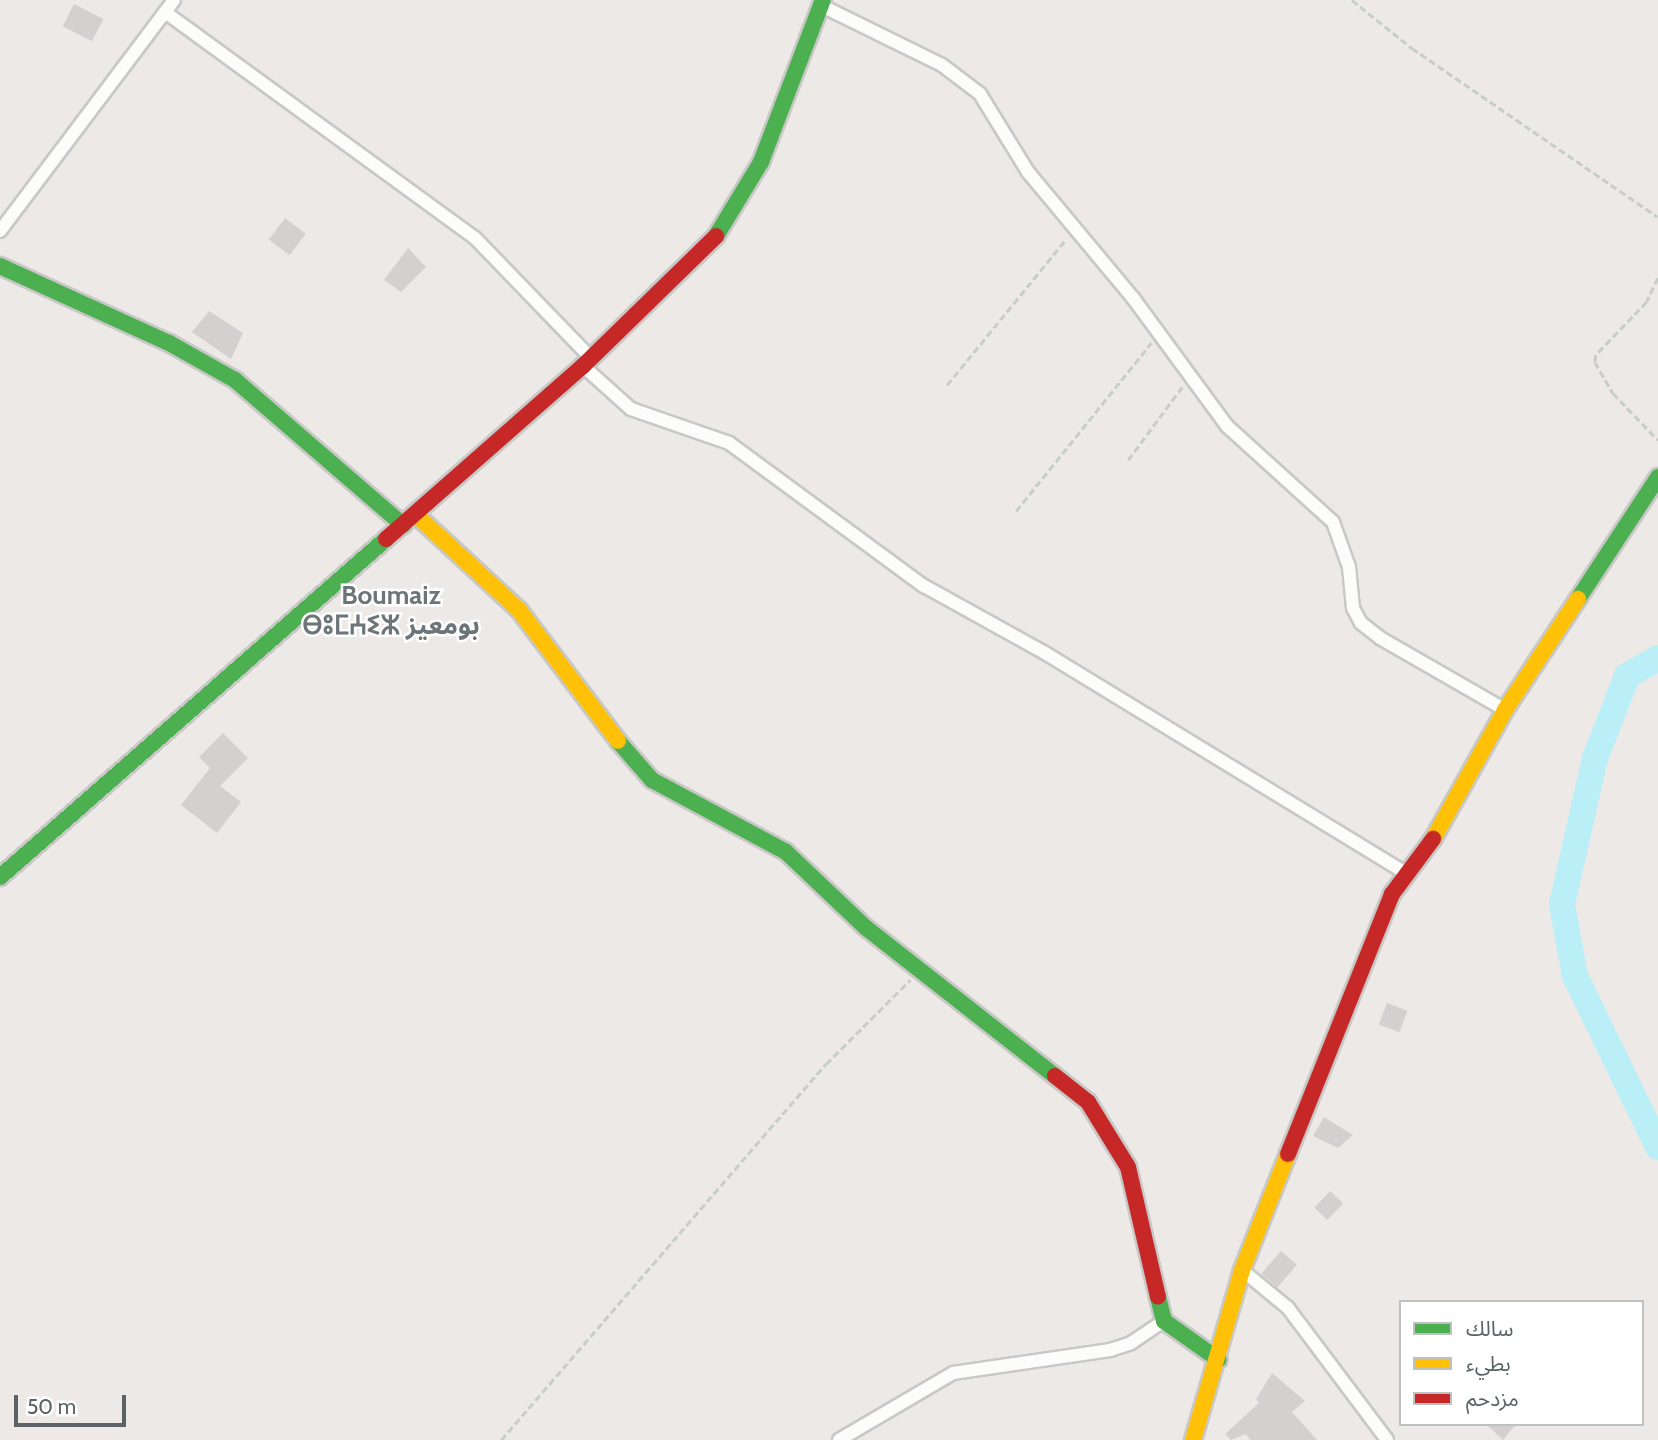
<!DOCTYPE html>
<meta charset="utf-8">
<style>
body{margin:0}
#map{position:relative;width:1658px;height:1440px;overflow:hidden;background:#ede9e6;font-family:Cabin,"Noto Sans Arabic","Noto Sans Tifinagh",sans-serif}
div>[style]{position:absolute}
[style*='--x']{left:calc(var(--x)*1px);top:calc(var(--y)*1px);width:calc(var(--w)*1px);rotate:calc(var(--a)*1deg)}
.river>*{height:26px;margin:-13px;padding:0 13px;transform-origin:13px;border-radius:13px;background:#baeff8}
.building>*{inset:0;background:#d3d0cf;transform-origin:0 0}
.path>*{height:2.5px;margin-top:-1.25px;transform-origin:0;background:repeating-linear-gradient(90deg,#c7cdc8 0 7px,transparent 0 10.5px)}
.roads{filter:drop-shadow(2px 0 #c8c8c7) drop-shadow(-2px 0 #c8c8c7) drop-shadow(0 2px #c8c8c7) drop-shadow(0 -2px #c8c8c7)}
.street>*{height:12px;margin:-6px;padding:0 6px;transform-origin:6px;border-radius:6px;background:#fcfcfb}
.fast>*{height:16px;margin:-8px;padding:0 8px;transform-origin:8px;border-radius:8px;background:#4caf50}
.slow>*{height:16px;margin:-8px;padding:0 8px;transform-origin:8px;border-radius:8px;background:#ffc107}
.jam>*{height:16px;margin:-8px;padding:0 8px;transform-origin:8px;border-radius:8px;background:#c62828}
span{translate:-50% -50%;white-space:nowrap;text-align:center;line-height:1.15;-webkit-text-stroke:5px #fff;paint-order:stroke}
.quarter-label{font-size:26px;color:#6c7578;font-weight:700}
.legend{position:absolute;left:1399px;top:1300px;width:245px;height:126px;box-sizing:border-box;background:#fff;border:2px solid #bdc1c2;margin:0;padding:9px 12px;list-style:none;font-size:21px;color:#5b6366}
.legend li{display:flex;align-items:center;gap:14px;height:35px}
.legend b{width:35px;border:2px solid #bdc1c2}
.scale{position:absolute;left:14px;top:1395px;width:112px;height:32px;box-sizing:border-box;border:4px solid #5b6366;border-top:0;padding-left:9px;font-size:21px;line-height:24px;white-space:nowrap;color:#5b6366;-webkit-text-stroke:5px #fff;paint-order:stroke}
</style>
<div id="map">
<div class="river">
<div style="--x:1658;--y:658;--w:36;--a:150"></div>
<div style="--x:1627;--y:676;--w:88;--a:111.3"></div>
<div style="--x:1595;--y:758;--w:150;--a:102.7"></div>
<div style="--x:1562;--y:904;--w:73;--a:79.8"></div>
<div style="--x:1575;--y:976;--w:190;--a:64.1"></div>
</div>
<div class="building">
<div style="left:74px;top:4px;width:33px;height:25px;rotate:27deg"></div>
<div style="left:285px;top:218px;width:26px;height:27px;rotate:37deg"></div>
<div style="clip-path:polygon(408px 248px,426px 267px,401px 292px,384px 280px)"></div>
<div style="clip-path:polygon(209px 311px,243px 333px,231px 359px,192px 332px)"></div>
<div style="clip-path:polygon(223px 733px,248px 758px,220px 786px,241px 802px,217px 833px,181px 805px,210px 768px,199px 757px)"></div>
<div style="left:1387px;top:1003px;width:22px;height:23px;rotate:21deg"></div>
<div style="clip-path:polygon(1324px 1117px,1353px 1135px,1338px 1148px,1313px 1136px)"></div>
<div style="left:1330px;top:1191px;width:18px;height:23px;rotate:43deg"></div>
<div style="left:1281px;top:1251px;width:21px;height:30px;rotate:41deg"></div>
<div style="clip-path:polygon(1272px 1373px,1305px 1401px,1292px 1412px,1317px 1440px,1250px 1440px,1246px 1434px,1231px 1440px,1225px 1434px,1259px 1403px,1256px 1399px)"></div>
<div style="clip-path:polygon(1486px 1424px,1516px 1424px,1503px 1440px)"></div>
</div>
<div class="path">
<div style="--x:1352;--y:0;--w:77;--a:38.7"></div>
<div style="--x:1412;--y:48;--w:298;--a:34.5"></div>
<div style="--x:1658;--y:278;--w:26;--a:115"></div>
<div style="--x:1647;--y:302;--w:74;--a:133.9"></div>
<div style="--x:1596;--y:355;--w:7;--a:98"></div>
<div style="--x:1595;--y:362;--w:36;--a:60"></div>
<div style="--x:1613;--y:393;--w:65;--a:46.2"></div>
<div style="--x:947;--y:385;--w:188;--a:-50.8"></div>
<div style="--x:1128;--y:460;--w:91;--a:-53.5"></div>
<div style="--x:1016;--y:511;--w:216;--a:-51.2"></div>
<div style="--x:501;--y:1440;--w:497;--a:-49.2"></div>
<div style="--x:826;--y:1064;--w:119;--a:-45"></div>
</div>
<div class="roads">
<div class="street">
<div style="--x:822;--y:6;--w:134;--a:26.2"></div>
<div style="--x:942;--y:65;--w:48;--a:37.3"></div>
<div style="--x:980;--y:94;--w:92;--a:58.4"></div>
<div style="--x:1028;--y:172;--w:164;--a:50.2"></div>
<div style="--x:1133;--y:298;--w:159;--a:53.7"></div>
<div style="--x:1227;--y:426;--w:143;--a:42.2"></div>
<div style="--x:1333;--y:522;--w:48;--a:70.4"></div>
<div style="--x:1349;--y:567;--w:41;--a:84.4"></div>
<div style="--x:1353;--y:608;--w:17;--a:62"></div>
<div style="--x:1361;--y:623;--w:24;--a:38"></div>
<div style="--x:1380;--y:638;--w:144;--a:29.9"></div>
<div style="--x:165;--y:12;--w:384;--a:36.1"></div>
<div style="--x:475;--y:238;--w:167;--a:46"></div>
<div style="--x:0;--y:231;--w:289;--a:-53"></div>
<div style="--x:583;--y:366;--w:64;--a:41.9"></div>
<div style="--x:631;--y:409;--w:104;--a:19.1"></div>
<div style="--x:729;--y:443;--w:242;--a:36.3"></div>
<div style="--x:924;--y:586;--w:138;--a:29"></div>
<div style="--x:1045;--y:653;--w:422;--a:31.4"></div>
<div style="--x:1242;--y:1270;--w:60;--a:39.6"></div>
<div style="--x:1288;--y:1308;--w:165;--a:53.1"></div>
<div style="--x:839;--y:1440;--w:132;--a:-30.4"></div>
<div style="--x:953;--y:1373;--w:159;--a:-8.3"></div>
<div style="--x:1110;--y:1350;--w:22;--a:-18"></div>
<div style="--x:1131;--y:1343;--w:40;--a:-34"></div>
</div>
<div class="fast">
<div style="--x:716;--y:236;--w:87;--a:-58.7"></div>
<div style="--x:761;--y:162;--w:173;--a:-69.1"></div>
<div style="--x:0;--y:266;--w:186;--a:24.5"></div>
<div style="--x:169;--y:343;--w:76;--a:29.3"></div>
<div style="--x:235;--y:380;--w:222;--a:40.8"></div>
<div style="--x:1578;--y:599;--w:146;--a:-56.7"></div>
<div style="--x:618;--y:741;--w:52;--a:48.9"></div>
<div style="--x:652;--y:780;--w:152;--a:28.2"></div>
<div style="--x:786;--y:852;--w:109;--a:43.5"></div>
<div style="--x:865;--y:927;--w:241;--a:38.1"></div>
<div style="--x:0;--y:877;--w:513;--a:-41.21"></div>
<div style="--x:1158;--y:1297;--w:25;--a:76"></div>
<div style="--x:1164;--y:1321;--w:67;--a:35.3"></div>
</div>
<div class="slow">
<div style="--x:415;--y:514;--w:142;--a:42.7"></div>
<div style="--x:519;--y:610;--w:164;--a:52.9"></div>
<div style="--x:1433;--y:839;--w:148;--a:-60.8"></div>
<div style="--x:1505;--y:710;--w:133;--a:-56.7"></div>
<div style="--x:1193;--y:1440;--w:177;--a:-73.9"></div>
<div style="--x:1242;--y:1270;--w:125;--a:-68.4"></div>
</div>
<div class="jam">
<div style="--x:386;--y:539;--w:262;--a:-41.3"></div>
<div style="--x:583;--y:366;--w:186;--a:-44.3"></div>
<div style="--x:1055;--y:1076;--w:42;--a:38.2"></div>
<div style="--x:1088;--y:1102;--w:76;--a:58.4"></div>
<div style="--x:1128;--y:1167;--w:133;--a:77"></div>
<div style="--x:1288;--y:1154;--w:280;--a:-68.2"></div>
<div style="--x:1392;--y:894;--w:69;--a:-53.3"></div>
</div>
</div>
<div class="quarter-label">
<span style="left:391px;top:611px">Boumaiz<br>ⴱⵓⵎⵄⵉⵣ بومعيز</span>
</div>
<ul class="legend">
<li><b style="height:9px;background:#4caf50"></b>سالك</li>
<li><b style="height:9px;background:#ffc107"></b>بطيء</li>
<li><b style="height:9px;background:#c62828"></b>مزدحم</li>
</ul>
<div class="scale">50 m</div>
</div>
